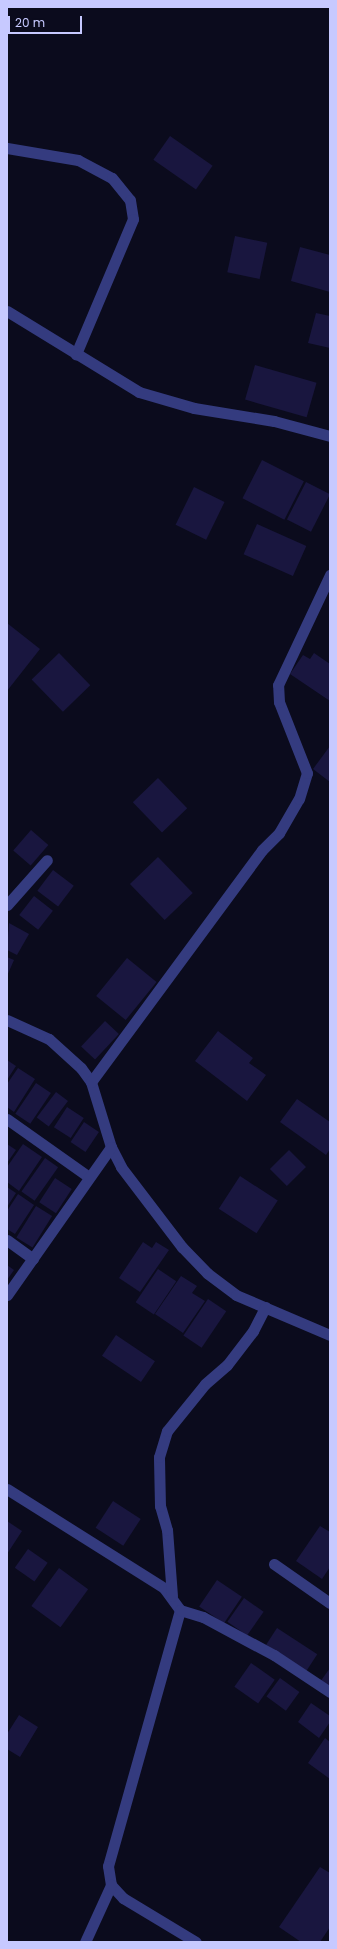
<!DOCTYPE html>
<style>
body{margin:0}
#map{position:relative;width:337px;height:1949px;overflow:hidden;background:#0b0b1d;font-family:Poppins,sans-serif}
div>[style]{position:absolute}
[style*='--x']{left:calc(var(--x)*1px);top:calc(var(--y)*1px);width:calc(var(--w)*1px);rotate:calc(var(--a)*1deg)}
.building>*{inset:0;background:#19163f;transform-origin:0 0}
.minor>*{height:11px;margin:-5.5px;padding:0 5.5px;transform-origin:5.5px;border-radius:5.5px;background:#343b7f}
span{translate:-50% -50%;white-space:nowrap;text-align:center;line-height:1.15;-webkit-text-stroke:3px #0b0b1d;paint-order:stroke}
.frame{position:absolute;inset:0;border:8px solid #c7c9ff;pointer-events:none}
.scale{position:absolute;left:8px;top:16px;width:74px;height:18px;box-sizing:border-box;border:2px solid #c7c9ff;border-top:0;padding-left:5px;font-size:12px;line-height:14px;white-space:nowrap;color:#c7c9ff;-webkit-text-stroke:3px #0b0b1d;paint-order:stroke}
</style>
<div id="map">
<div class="building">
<div style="left:170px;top:136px;width:52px;height:29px;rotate:35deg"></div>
<div style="left:235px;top:236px;width:33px;height:37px;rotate:12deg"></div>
<div style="clip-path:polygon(300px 247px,330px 255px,330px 292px,291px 281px)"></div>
<div style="clip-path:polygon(316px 313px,330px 316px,330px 348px,308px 343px)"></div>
<div style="left:255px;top:365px;width:64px;height:36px;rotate:16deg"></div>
<div style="left:262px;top:460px;width:47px;height:43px;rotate:27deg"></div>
<div style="left:306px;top:482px;width:27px;height:42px;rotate:27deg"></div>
<div style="left:194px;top:487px;width:34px;height:42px;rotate:26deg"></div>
<div style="left:257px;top:524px;width:54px;height:33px;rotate:24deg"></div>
<div style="clip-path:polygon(7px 623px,40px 649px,7px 691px)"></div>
<div style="left:59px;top:653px;width:45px;height:38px;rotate:46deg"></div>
<div style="clip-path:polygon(314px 653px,330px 664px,330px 701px,290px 674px,303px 655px,310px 659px)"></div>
<div style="clip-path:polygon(330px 746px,330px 782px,313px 769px)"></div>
<div style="left:158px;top:778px;width:42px;height:35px;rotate:46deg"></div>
<div style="left:31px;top:830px;width:23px;height:27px;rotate:41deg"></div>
<div style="left:158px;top:857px;width:50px;height:39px;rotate:46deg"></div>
<div style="left:53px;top:870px;width:26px;height:26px;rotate:37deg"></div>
<div style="left:34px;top:896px;width:24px;height:24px;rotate:38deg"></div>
<div style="clip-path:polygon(9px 923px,29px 934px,17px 955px,7px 950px)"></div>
<div style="clip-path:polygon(7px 957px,14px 960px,7px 976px)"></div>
<div style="left:127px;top:958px;width:38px;height:49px;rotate:39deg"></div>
<div style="left:105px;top:1021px;width:19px;height:35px;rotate:43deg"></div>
<div style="clip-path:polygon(218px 1031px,253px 1058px,249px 1063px,266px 1075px,247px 1101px,195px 1061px)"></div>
<div style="clip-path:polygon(7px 1060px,16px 1066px,7px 1080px)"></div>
<div style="clip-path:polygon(18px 1068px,35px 1079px,14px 1112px,7px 1107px,7px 1084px)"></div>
<div style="left:36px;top:1083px;width:18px;height:37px;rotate:34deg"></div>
<div style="left:56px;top:1092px;width:15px;height:32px;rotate:37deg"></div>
<div style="clip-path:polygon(297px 1099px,330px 1122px,330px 1149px,326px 1155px,280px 1122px)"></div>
<div style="left:67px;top:1107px;width:20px;height:24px;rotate:33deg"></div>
<div style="left:84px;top:1122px;width:18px;height:24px;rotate:34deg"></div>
<div style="clip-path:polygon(7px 1144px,16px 1150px,7px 1163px)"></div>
<div style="clip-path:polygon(23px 1144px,42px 1157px,19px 1191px,7px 1182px,7px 1167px)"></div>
<div style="left:289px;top:1150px;width:24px;height:27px;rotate:45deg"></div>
<div style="left:45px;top:1158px;width:16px;height:41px;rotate:35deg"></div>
<div style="left:240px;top:1176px;width:45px;height:39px;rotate:33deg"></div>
<div style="left:55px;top:1178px;width:20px;height:29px;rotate:33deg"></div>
<div style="clip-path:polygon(7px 1187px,16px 1193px,7px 1207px)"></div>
<div style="clip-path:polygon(18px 1194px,34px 1205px,15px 1234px,7px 1229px,7px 1211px)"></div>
<div style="left:36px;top:1206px;width:19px;height:37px;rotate:32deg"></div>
<div style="clip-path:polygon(143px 1242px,152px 1248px,156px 1242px,169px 1250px,140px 1292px,119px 1278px)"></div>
<div style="clip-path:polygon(7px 1265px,14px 1270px,7px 1280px)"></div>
<div style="left:158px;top:1269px;width:22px;height:40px;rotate:34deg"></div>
<div style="clip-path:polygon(181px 1276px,197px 1286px,192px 1293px,205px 1301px,183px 1333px,155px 1314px)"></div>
<div style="left:208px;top:1299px;width:22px;height:44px;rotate:34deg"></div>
<div style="left:116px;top:1335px;width:47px;height:25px;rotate:34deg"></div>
<div style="left:113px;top:1501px;width:33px;height:32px;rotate:33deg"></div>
<div style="clip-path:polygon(7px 1521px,22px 1531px,7px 1554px)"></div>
<div style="clip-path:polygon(320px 1526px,330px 1532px,330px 1567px,322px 1579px,296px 1561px)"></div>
<div style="left:28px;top:1549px;width:24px;height:23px;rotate:35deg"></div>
<div style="left:59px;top:1568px;width:36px;height:47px;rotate:36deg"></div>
<div style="left:217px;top:1580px;width:30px;height:32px;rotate:34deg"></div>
<div style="left:244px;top:1598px;width:24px;height:29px;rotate:35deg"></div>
<div style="left:277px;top:1628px;width:48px;height:20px;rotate:33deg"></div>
<div style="left:251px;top:1663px;width:29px;height:29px;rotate:35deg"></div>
<div style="clip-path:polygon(330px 1668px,330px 1688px,320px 1682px)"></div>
<div style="left:280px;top:1678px;width:24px;height:23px;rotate:36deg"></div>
<div style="clip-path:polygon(311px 1703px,330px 1716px,330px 1722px,319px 1738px,298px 1722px)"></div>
<div style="clip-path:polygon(19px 1715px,38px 1727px,20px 1757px,7px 1749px,7px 1734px)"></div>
<div style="clip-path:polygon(325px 1738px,330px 1742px,330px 1779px,308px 1763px)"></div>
<div style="clip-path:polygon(320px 1867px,330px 1873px,330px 1927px,320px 1942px,301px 1942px,279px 1927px)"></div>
</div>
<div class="minor">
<div style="--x:7;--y:148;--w:72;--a:9.6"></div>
<div style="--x:78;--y:160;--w:38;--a:28"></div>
<div style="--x:112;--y:178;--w:28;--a:51"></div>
<div style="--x:130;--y:200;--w:19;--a:81"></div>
<div style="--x:133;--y:219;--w:147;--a:112.9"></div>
<div style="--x:7;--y:311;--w:155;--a:31.5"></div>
<div style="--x:139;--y:392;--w:57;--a:16.2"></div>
<div style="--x:194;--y:408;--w:81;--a:9.2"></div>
<div style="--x:274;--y:421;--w:58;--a:15"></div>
<div style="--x:7;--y:905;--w:60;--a:-48.4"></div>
<div style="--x:7;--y:1020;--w:46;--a:24.3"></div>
<div style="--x:49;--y:1039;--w:43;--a:42.2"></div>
<div style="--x:81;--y:1068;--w:17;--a:54"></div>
<div style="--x:91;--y:1082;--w:68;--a:72.9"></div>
<div style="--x:111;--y:1147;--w:22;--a:63"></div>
<div style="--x:121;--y:1167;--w:101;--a:52.7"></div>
<div style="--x:182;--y:1247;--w:36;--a:46"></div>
<div style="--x:207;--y:1273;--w:36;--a:37"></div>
<div style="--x:236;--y:1295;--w:102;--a:23.1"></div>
<div style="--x:91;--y:1082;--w:288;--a:-53.6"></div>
<div style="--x:262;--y:850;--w:24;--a:-45"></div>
<div style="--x:279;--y:833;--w:39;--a:-60"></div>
<div style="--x:299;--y:799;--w:27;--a:-73"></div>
<div style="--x:307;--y:773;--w:76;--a:-111.5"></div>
<div style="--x:279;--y:702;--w:17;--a:-93"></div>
<div style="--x:278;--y:685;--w:122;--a:-64.7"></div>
<div style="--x:7;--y:1119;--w:100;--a:35.3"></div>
<div style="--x:7;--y:1240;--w:32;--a:36"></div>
<div style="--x:7;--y:1295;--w:181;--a:-54.9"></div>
<div style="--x:7;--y:1489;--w:186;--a:32.2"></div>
<div style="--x:164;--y:1588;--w:27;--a:54"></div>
<div style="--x:180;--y:1610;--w:266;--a:105.7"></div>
<div style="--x:108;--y:1866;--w:19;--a:81"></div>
<div style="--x:111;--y:1885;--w:18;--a:47"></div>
<div style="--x:123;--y:1898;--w:85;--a:31.1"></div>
<div style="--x:274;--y:1564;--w:68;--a:34.9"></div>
<div style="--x:172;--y:1596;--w:66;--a:-94.3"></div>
<div style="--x:167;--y:1530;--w:25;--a:-106"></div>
<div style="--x:160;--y:1506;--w:49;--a:-91.2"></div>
<div style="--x:159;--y:1457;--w:27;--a:-73"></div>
<div style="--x:167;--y:1431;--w:60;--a:-51"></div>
<div style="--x:205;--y:1384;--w:29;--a:-41"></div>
<div style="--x:227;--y:1365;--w:43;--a:-52.6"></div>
<div style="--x:253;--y:1331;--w:27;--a:-63"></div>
<div style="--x:180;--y:1610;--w:24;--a:17"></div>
<div style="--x:203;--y:1617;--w:81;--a:28.2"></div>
<div style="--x:274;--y:1655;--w:67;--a:33.5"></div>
<div style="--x:85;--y:1942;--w:63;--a:-65.5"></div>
</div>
<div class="frame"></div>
<div class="scale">20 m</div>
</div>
